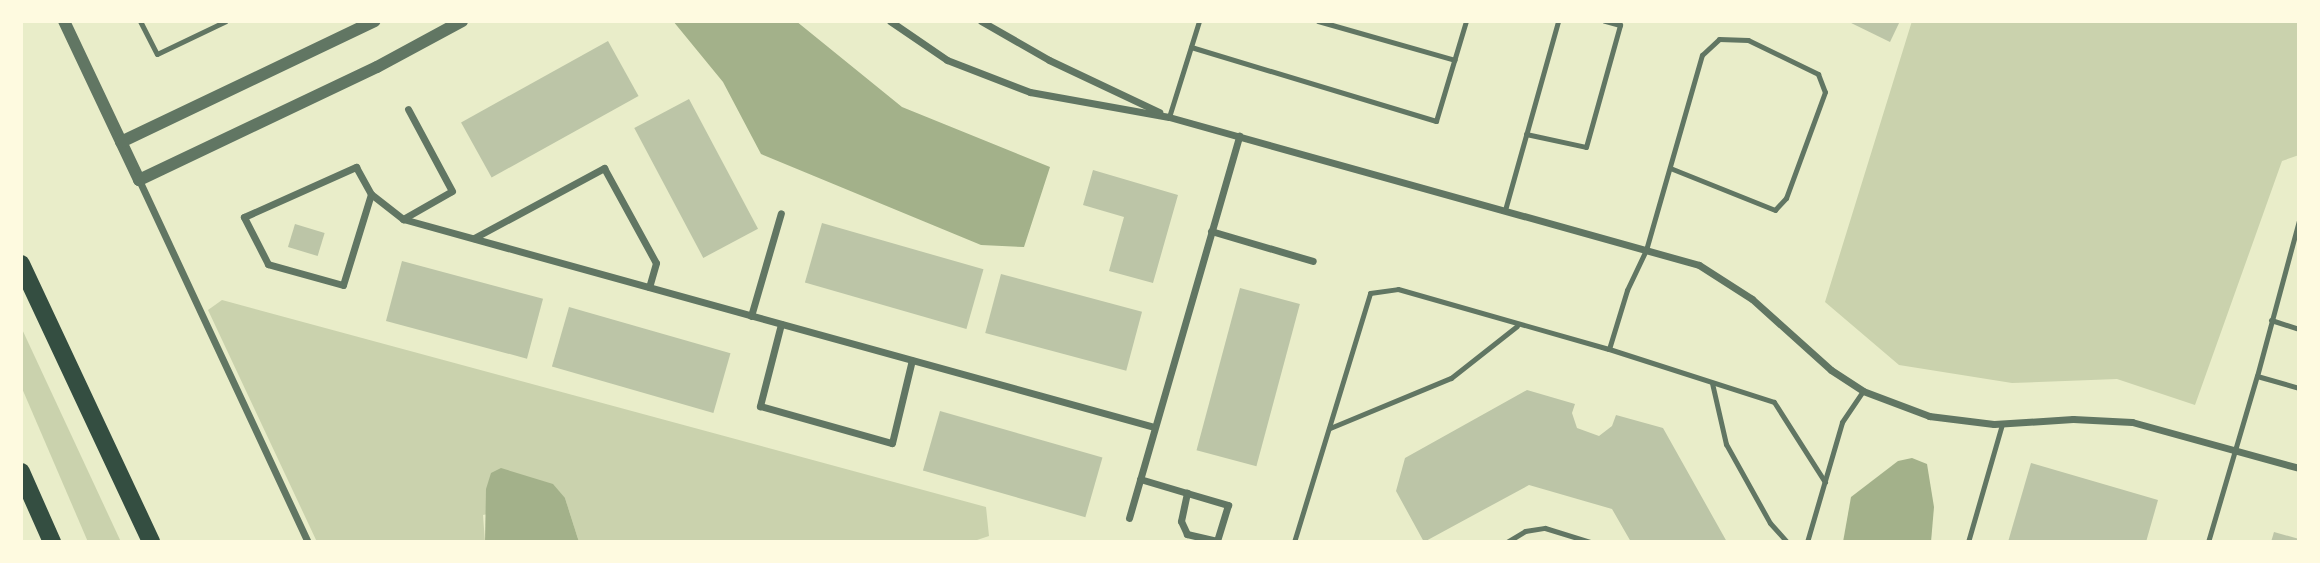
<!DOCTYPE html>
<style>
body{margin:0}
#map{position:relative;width:2320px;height:563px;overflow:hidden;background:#e9edc9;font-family:Barlow,sans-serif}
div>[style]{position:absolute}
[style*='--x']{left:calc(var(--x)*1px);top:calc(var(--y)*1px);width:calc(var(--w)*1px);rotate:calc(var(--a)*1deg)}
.green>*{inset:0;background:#cad2ad}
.water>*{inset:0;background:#a3b18a}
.building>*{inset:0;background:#bcc5a7;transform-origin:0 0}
.service>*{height:5px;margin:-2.5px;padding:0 2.5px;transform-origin:2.5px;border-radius:2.5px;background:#617663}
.minor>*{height:7px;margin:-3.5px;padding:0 3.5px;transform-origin:3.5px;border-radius:3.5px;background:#617663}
.tertiary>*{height:12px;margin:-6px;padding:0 6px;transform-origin:6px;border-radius:6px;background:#617663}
.motorway>*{height:18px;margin:-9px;padding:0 9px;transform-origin:9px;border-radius:9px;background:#344e41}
span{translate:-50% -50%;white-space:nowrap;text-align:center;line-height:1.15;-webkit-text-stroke:7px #fefae0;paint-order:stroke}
.frame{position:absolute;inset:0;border:23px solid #fefae0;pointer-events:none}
</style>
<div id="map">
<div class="green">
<div style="clip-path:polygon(1912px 21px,2299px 21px,2299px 155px,2282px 161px,2195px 405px,2117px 379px,2012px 383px,1899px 365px,1825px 302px)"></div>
<div style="clip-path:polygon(222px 300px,986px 507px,989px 536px,971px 542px,579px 542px,565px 498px,483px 515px,485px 542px,317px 542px,208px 310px)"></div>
<div style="clip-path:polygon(21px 327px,121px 542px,88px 542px,21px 386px)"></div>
</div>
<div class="water">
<div style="clip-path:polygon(673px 21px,796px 21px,902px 107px,1050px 167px,1024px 247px,981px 245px,761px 154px,723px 82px)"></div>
<div style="clip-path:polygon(1912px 458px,1927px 464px,1934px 507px,1931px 542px,1843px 542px,1851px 497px,1898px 461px)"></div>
<div style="clip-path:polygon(501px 468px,553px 484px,565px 498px,579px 542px,485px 542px,486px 489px,491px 473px)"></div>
</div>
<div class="building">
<div style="clip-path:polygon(1847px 21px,1900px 21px,1890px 42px)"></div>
<div style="left:608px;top:41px;width:63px;height:168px;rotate:61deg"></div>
<div style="left:689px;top:99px;width:147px;height:62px;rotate:62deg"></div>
<div style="clip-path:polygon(1093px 170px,1178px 195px,1153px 283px,1109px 271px,1124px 217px,1083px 205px)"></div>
<div style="left:822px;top:223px;width:168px;height:62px;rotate:16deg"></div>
<div style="left:295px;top:224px;width:31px;height:24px;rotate:17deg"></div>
<div style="left:402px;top:261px;width:146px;height:62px;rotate:15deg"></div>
<div style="left:1001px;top:274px;width:146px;height:61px;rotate:15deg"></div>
<div style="left:1240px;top:288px;width:62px;height:168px;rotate:15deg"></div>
<div style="left:569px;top:307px;width:168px;height:62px;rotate:16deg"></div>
<div style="clip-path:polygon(1527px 390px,1575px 404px,1572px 413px,1577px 428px,1599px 436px,1612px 426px,1616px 415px,1663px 428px,1727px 542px,1631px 542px,1612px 509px,1529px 485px,1424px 542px,1396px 491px,1405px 458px)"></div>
<div style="left:940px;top:411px;width:169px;height:62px;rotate:16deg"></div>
<div style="clip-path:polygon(2031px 463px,2158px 500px,2146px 542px,2008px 542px)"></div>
<div style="clip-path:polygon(2274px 532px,2299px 539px,2299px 542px,2271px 542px)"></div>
</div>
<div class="service">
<div style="--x:140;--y:21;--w:37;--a:63"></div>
<div style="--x:157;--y:54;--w:76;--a:-25.6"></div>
<div style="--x:1318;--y:21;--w:142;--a:15.9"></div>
<div style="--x:1191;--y:47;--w:256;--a:16.8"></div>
<div style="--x:1436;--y:121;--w:104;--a:-73.3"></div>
<div style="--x:1169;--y:117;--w:101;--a:-72.6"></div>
<div style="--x:1526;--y:134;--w:61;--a:12.2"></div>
<div style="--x:1586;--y:147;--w:127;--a:-74.4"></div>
<div style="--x:1620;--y:25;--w:16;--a:-165"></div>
<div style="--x:1505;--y:210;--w:196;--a:-74.3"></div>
<div style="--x:2271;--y:320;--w:29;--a:18"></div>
<div style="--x:1609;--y:349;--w:173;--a:17.8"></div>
<div style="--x:1774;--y:402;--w:95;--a:57.5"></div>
<div style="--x:2257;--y:376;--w:162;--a:-74.9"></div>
<div style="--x:1712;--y:383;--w:63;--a:77.1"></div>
<div style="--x:1726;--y:444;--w:90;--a:60.9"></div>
<div style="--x:1770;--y:523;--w:25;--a:48"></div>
<div style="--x:1330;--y:428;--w:131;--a:-22.5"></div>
<div style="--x:1451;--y:378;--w:84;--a:-38.2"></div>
<div style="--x:1294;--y:542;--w:260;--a:-73"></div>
<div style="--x:1370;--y:293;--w:28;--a:-8"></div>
<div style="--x:1398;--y:289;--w:219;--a:15.9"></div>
<div style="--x:1609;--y:349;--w:62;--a:-73"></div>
<div style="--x:1627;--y:290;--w:44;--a:-64.6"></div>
<div style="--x:1646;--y:250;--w:203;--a:-74"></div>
<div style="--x:1702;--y:55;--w:23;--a:-43"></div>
<div style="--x:1719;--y:39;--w:29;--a:2"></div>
<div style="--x:1748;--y:40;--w:78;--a:25.9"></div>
<div style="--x:1818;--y:74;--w:19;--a:69"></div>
<div style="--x:1825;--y:92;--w:113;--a:110.2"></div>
<div style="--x:1786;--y:198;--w:16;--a:133"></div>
<div style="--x:1775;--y:210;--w:113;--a:-158.2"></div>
<div style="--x:1507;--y:542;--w:21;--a:-31"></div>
<div style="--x:1525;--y:531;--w:20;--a:-9"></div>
<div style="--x:1545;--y:528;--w:47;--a:17.3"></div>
<div style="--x:1807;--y:542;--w:125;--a:-73.7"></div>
<div style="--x:1842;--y:422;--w:37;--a:-56"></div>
<div style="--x:1968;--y:542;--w:123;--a:-73.9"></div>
<div style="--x:2208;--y:542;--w:173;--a:-73.6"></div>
<div style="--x:2257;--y:376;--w:44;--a:15.9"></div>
</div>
<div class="minor">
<div style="--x:890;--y:21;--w:69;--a:34.4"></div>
<div style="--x:947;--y:60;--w:89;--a:21.1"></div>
<div style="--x:1030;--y:92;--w:141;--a:10.2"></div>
<div style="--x:1169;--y:117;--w:550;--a:15.6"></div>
<div style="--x:1699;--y:265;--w:63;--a:32.7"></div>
<div style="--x:1752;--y:299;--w:106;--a:41.9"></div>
<div style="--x:1831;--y:370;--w:38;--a:33"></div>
<div style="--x:1863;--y:391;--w:71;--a:20.7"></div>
<div style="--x:1929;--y:416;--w:65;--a:7"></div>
<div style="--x:1994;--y:424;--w:79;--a:-3.6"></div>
<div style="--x:2073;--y:419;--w:59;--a:2.9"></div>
<div style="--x:2132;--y:422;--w:173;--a:15.4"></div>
<div style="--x:981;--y:21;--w:78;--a:29.8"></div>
<div style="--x:1049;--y:60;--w:122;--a:25.3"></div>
<div style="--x:139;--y:180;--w:400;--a:65"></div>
<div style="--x:371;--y:194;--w:95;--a:107.1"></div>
<div style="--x:343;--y:285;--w:78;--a:-164.4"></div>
<div style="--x:268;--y:264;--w:53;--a:-117.1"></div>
<div style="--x:244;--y:217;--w:123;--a:-24.1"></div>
<div style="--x:356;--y:167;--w:31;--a:61"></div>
<div style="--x:371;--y:194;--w:41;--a:38"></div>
<div style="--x:403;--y:219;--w:779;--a:15.48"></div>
<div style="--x:403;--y:219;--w:56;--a:-29.7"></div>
<div style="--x:452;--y:191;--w:93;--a:-118.2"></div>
<div style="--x:1211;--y:231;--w:106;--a:16.4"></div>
<div style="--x:474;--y:238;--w:148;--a:-28.3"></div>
<div style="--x:604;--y:168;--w:108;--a:61.3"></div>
<div style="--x:656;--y:263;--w:25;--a:106"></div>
<div style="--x:751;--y:316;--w:107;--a:-73.8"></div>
<div style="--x:781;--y:324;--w:85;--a:104.4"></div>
<div style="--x:760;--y:406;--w:137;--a:15.7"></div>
<div style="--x:892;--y:443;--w:85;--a:-76.5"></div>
<div style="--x:1140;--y:479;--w:49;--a:16.6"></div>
<div style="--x:1187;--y:493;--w:43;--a:16.3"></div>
<div style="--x:1228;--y:505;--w:38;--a:107"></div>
<div style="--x:1217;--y:541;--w:31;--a:-167"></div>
<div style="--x:1187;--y:534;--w:14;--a:-115"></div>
<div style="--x:1181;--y:521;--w:29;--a:-78"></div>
<div style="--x:1129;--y:518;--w:398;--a:-73.9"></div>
</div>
<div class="tertiary">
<div style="--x:64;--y:21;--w:176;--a:64.7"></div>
<div style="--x:139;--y:180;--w:263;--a:-25.4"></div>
<div style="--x:377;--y:67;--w:97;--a:-28.4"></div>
<div style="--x:121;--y:142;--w:281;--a:-25.5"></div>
</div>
<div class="motorway">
<div style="--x:21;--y:264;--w:307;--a:64.9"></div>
<div style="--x:21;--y:472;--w:77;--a:66.1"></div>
</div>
<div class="frame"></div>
</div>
